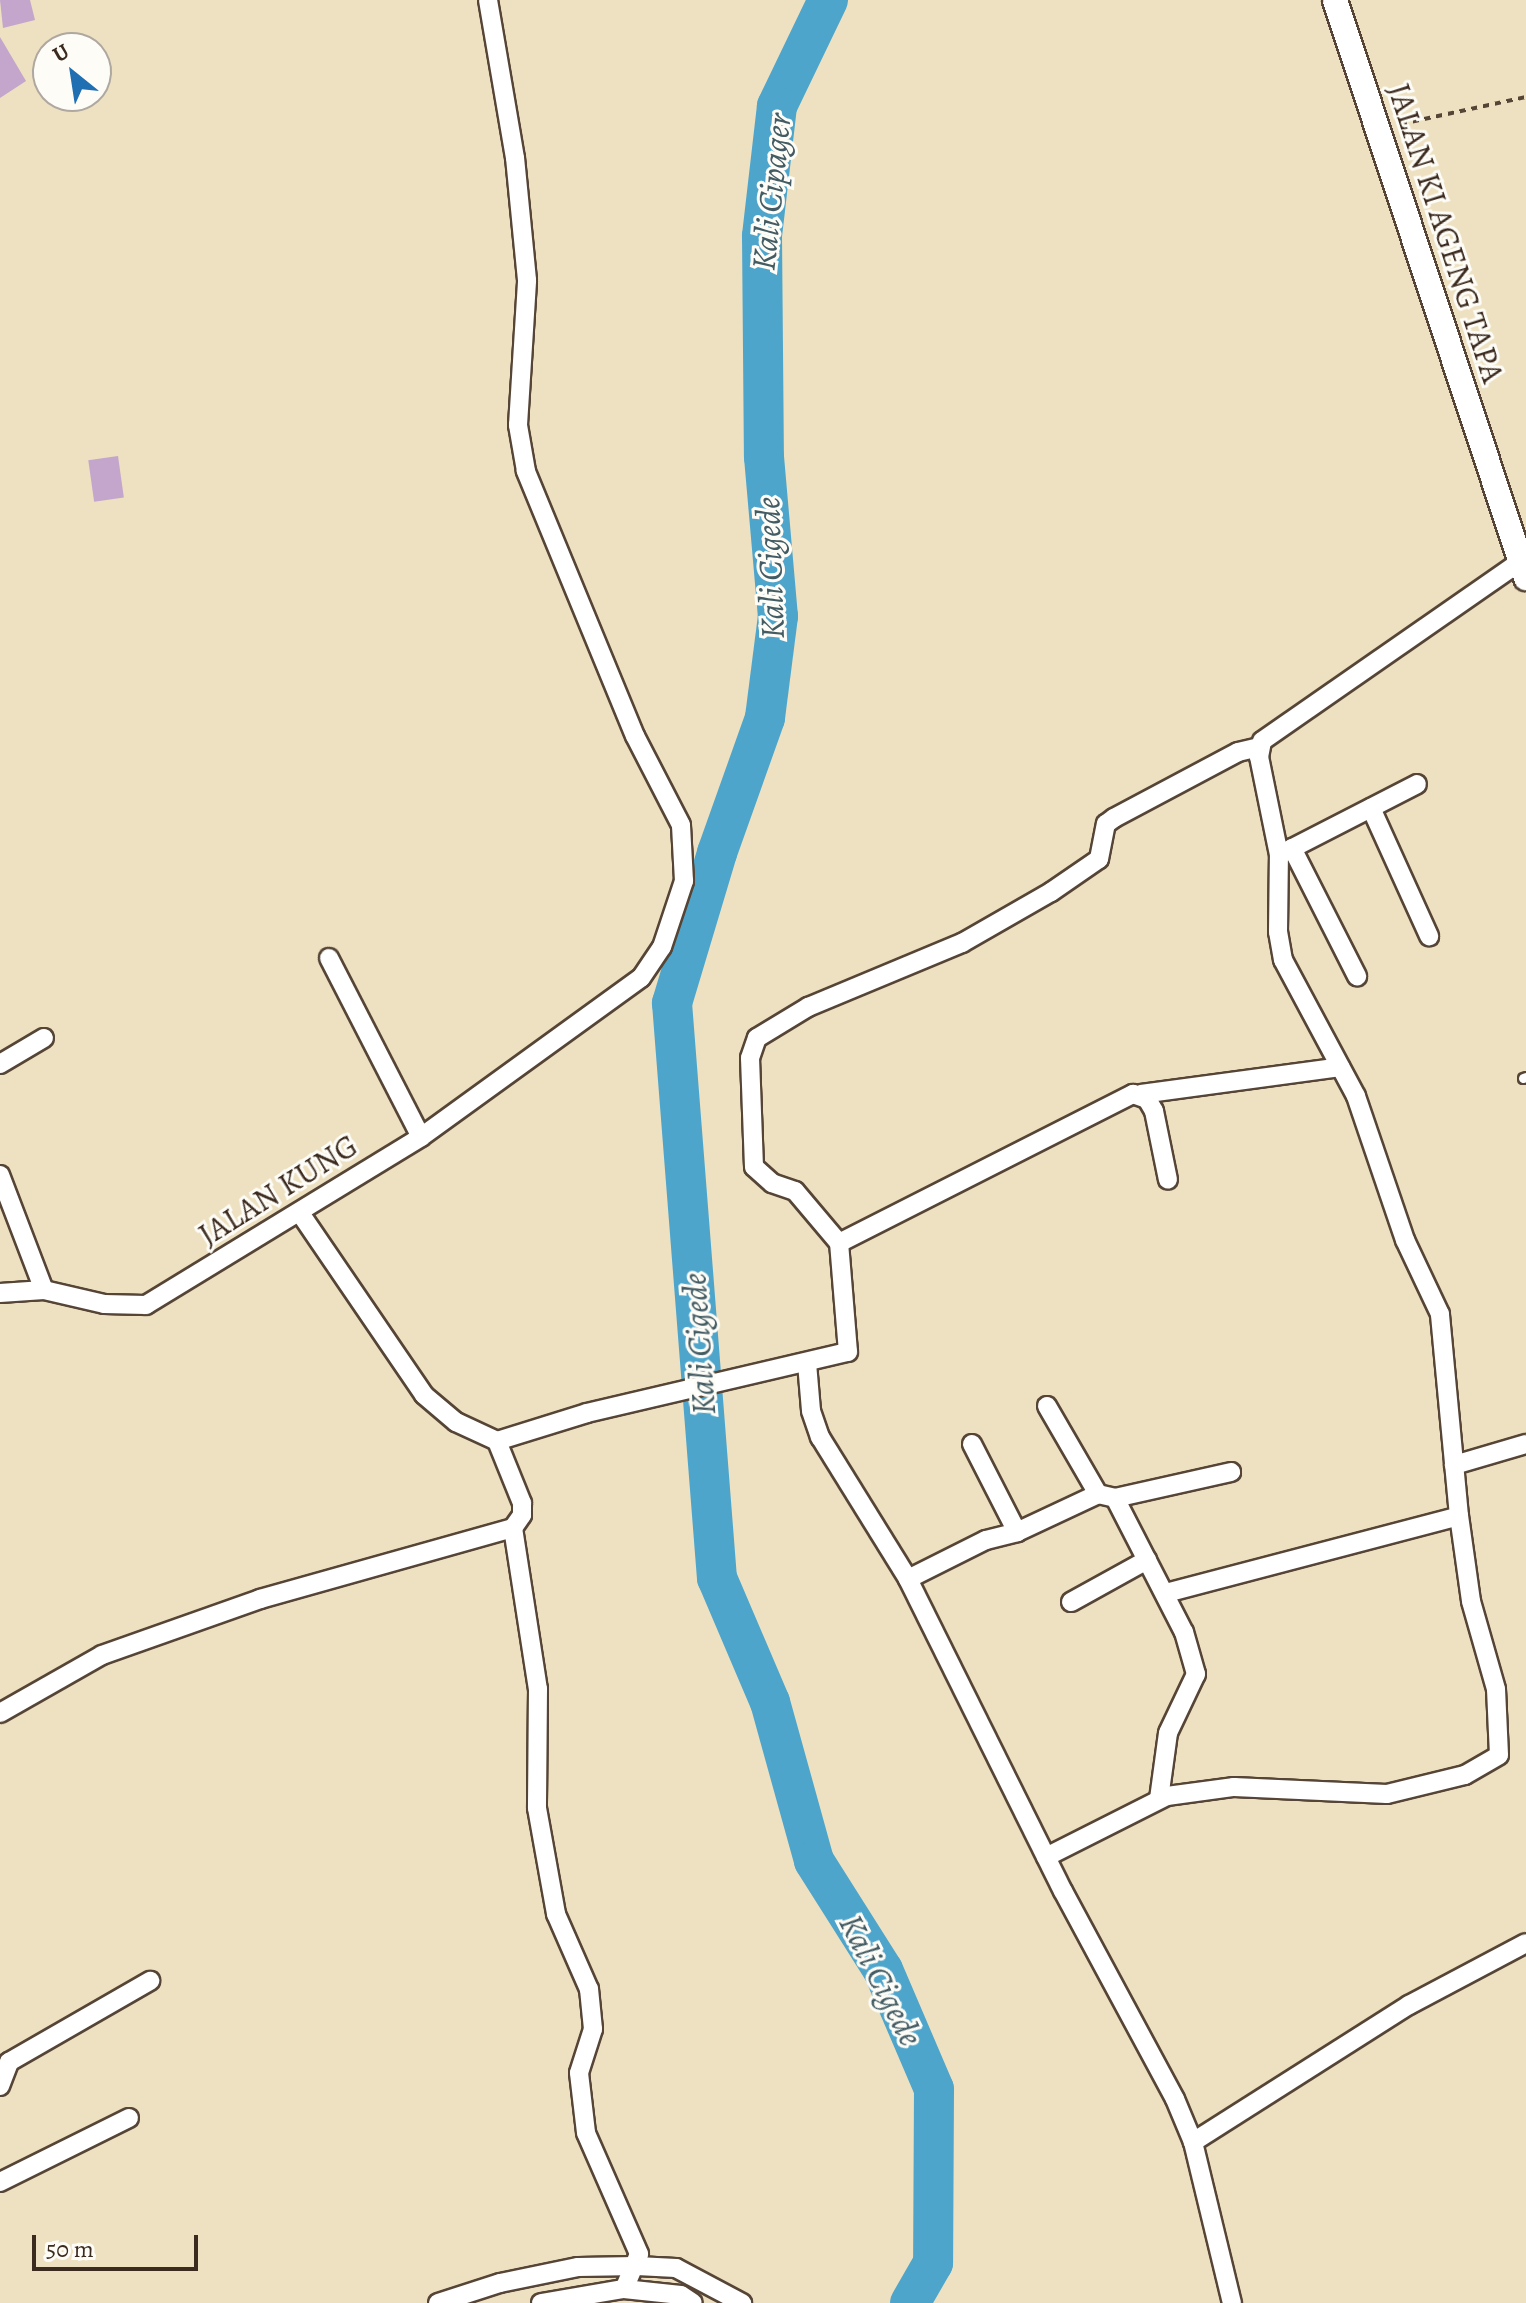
<!DOCTYPE html>
<style>
body{margin:0}
#map{position:relative;width:1526px;height:2303px;overflow:hidden;background:#ede1c1;font-family:Alegreya,serif}
div>[style]{position:absolute}
[style*='--x']{left:calc(var(--x)*1px);top:calc(var(--y)*1px);width:calc(var(--w)*1px);rotate:calc(var(--a)*1deg)}
.river>*{height:40px;margin:-20px;padding:0 20px;transform-origin:20px;border-radius:20px;background:#4ea5cb}
.building>*{inset:0;background:#c4a5cc;transform-origin:0 0}
.path>*{height:4px;margin-top:-2px;transform-origin:0;background:repeating-linear-gradient(90deg,#564536 0 6px,transparent 0 12px)}
.roads{filter:drop-shadow(2px 0 #564536) drop-shadow(-2px 0 #564536) drop-shadow(0 2px #564536) drop-shadow(0 -2px #564536)}
.lane>*{height:9px;margin:-4.5px;padding:0 4.5px;transform-origin:4.5px;border-radius:4.5px;background:#fff}
.street>*{height:18px;margin:-9px;padding:0 9px;transform-origin:9px;border-radius:9px;background:#fff}
.secondary>*{height:24px;margin:-12px;padding:0 12px;transform-origin:12px;border-radius:12px;background:#fff}
span{translate:-50% -50%;white-space:nowrap;text-align:center;line-height:1.15;-webkit-text-stroke:6px #fdfcf7;paint-order:stroke}
.street-label{font-size:32px;color:#3b2a1e}
.water-label{font-size:34px;color:#435b63;font-style:italic}
.north{position:absolute;left:32px;top:32px;width:80px;height:80px;box-sizing:border-box;background:#fdfcf7;border:2px solid #afa8a0;border-radius:50%;rotate:330deg;font-size:22px;font-weight:700;line-height:32px;text-align:center;color:#3b2a1e}
.north::after{content:'';display:block;margin:auto;width:28px;height:36px;background:#1f6fb2;clip-path:polygon(50% 0,100% 100%,50% 72%,0 100%)}
.scale{position:absolute;left:32px;top:2235px;width:166px;height:36px;box-sizing:border-box;border:4px solid #3b2a1e;border-top:0;padding-left:10px;font-size:24px;line-height:28px;white-space:nowrap;color:#3b2a1e;-webkit-text-stroke:6px #fdfcf7;paint-order:stroke}
</style>
<div id="map">
<div class="river">
<div style="--x:828;--y:0;--w:118;--a:115.7"></div>
<div style="--x:777;--y:106;--w:131;--a:96.6"></div>
<div style="--x:762;--y:236;--w:221;--a:89.5"></div>
<div style="--x:764;--y:457;--w:160;--a:85"></div>
<div style="--x:778;--y:616;--w:103;--a:97.3"></div>
<div style="--x:765;--y:718;--w:143;--a:109.6"></div>
<div style="--x:717;--y:853;--w:157;--a:106.7"></div>
<div style="--x:672;--y:1003;--w:577;--a:85.53"></div>
<div style="--x:717;--y:1578;--w:135;--a:66.9"></div>
<div style="--x:770;--y:1702;--w:165;--a:74.5"></div>
<div style="--x:814;--y:1861;--w:129;--a:57.7"></div>
<div style="--x:883;--y:1970;--w:129;--a:66.8"></div>
<div style="--x:934;--y:2089;--w:174;--a:90.3"></div>
<div style="--x:933;--y:2263;--w:46;--a:119.9"></div>
</div>
<div class="building">
<div style="clip-path:polygon(0 0,30px 0,35px 20px,3px 28px)"></div>
<div style="clip-path:polygon(0 37px,26px 81px,0 98px)"></div>
<div style="left:118px;top:456px;width:42px;height:30px;rotate:82deg"></div>
</div>
<div class="path">
<div style="--x:1401;--y:124;--w:128;--a:-12.2"></div>
</div>
<div class="roads">
<div class="lane">
<div style="--x:1523;--y:1078;--w:3;--a:-18"></div>
</div>
<div class="street">
<div style="--x:1371;--y:808;--w:141;--a:65.6"></div>
<div style="--x:1292;--y:848;--w:144;--a:63.1"></div>
<div style="--x:1279;--y:855;--w:155;--a:-27.2"></div>
<div style="--x:329;--y:958;--w:201;--a:62.8"></div>
<div style="--x:0;--y:1064;--w:51;--a:-30.6"></div>
<div style="--x:1141;--y:1094;--w:201;--a:-7.7"></div>
<div style="--x:0;--y:1175;--w:123;--a:69.1"></div>
<div style="--x:300;--y:1213;--w:220;--a:55.7"></div>
<div style="--x:424;--y:1395;--w:42;--a:40.2"></div>
<div style="--x:456;--y:1422;--w:45;--a:24.9"></div>
<div style="--x:497;--y:1441;--w:94;--a:-17.3"></div>
<div style="--x:587;--y:1413;--w:268;--a:-13.2"></div>
<div style="--x:848;--y:1352;--w:109;--a:-94.7"></div>
<div style="--x:839;--y:1243;--w:68;--a:-130.2"></div>
<div style="--x:795;--y:1191;--w:24;--a:-161"></div>
<div style="--x:772;--y:1183;--w:24;--a:-138"></div>
<div style="--x:754;--y:1167;--w:109;--a:-92.1"></div>
<div style="--x:750;--y:1058;--w:21;--a:-71"></div>
<div style="--x:757;--y:1038;--w:60;--a:-31.3"></div>
<div style="--x:808;--y:1007;--w:167;--a:-22.6"></div>
<div style="--x:962;--y:943;--w:103;--a:-29.8"></div>
<div style="--x:1051;--y:892;--w:58;--a:-34.5"></div>
<div style="--x:1099;--y:859;--w:36;--a:-79"></div>
<div style="--x:1106;--y:824;--w:10;--a:-37"></div>
<div style="--x:1114;--y:818;--w:140;--a:-28"></div>
<div style="--x:1238;--y:752;--w:22;--a:-13"></div>
<div style="--x:839;--y:1243;--w:330;--a:-26.9"></div>
<div style="--x:1133;--y:1094;--w:15;--a:20"></div>
<div style="--x:1147;--y:1099;--w:14;--a:60"></div>
<div style="--x:1154;--y:1111;--w:70;--a:78.5"></div>
<div style="--x:0;--y:1293;--w:44;--a:-3.9"></div>
<div style="--x:44;--y:1290;--w:62;--a:13.1"></div>
<div style="--x:104;--y:1304;--w:42;--a:1.4"></div>
<div style="--x:146;--y:1305;--w:322;--a:-31.4"></div>
<div style="--x:421;--y:1137;--w:271;--a:-35.9"></div>
<div style="--x:641;--y:978;--w:37;--a:-56"></div>
<div style="--x:662;--y:947;--w:70;--a:-71.6"></div>
<div style="--x:684;--y:881;--w:56;--a:-93.1"></div>
<div style="--x:681;--y:825;--w:100;--a:-117.3"></div>
<div style="--x:635;--y:736;--w:287;--a:-112.4"></div>
<div style="--x:526;--y:471;--w:47;--a:-99.9"></div>
<div style="--x:518;--y:425;--w:145;--a:-86.4"></div>
<div style="--x:527;--y:280;--w:123;--a:-95.6"></div>
<div style="--x:515;--y:158;--w:160;--a:-99.7"></div>
<div style="--x:807;--y:1363;--w:48;--a:85.2"></div>
<div style="--x:811;--y:1411;--w:28;--a:71"></div>
<div style="--x:820;--y:1437;--w:167;--a:58.2"></div>
<div style="--x:908;--y:1579;--w:348;--a:63.6"></div>
<div style="--x:1063;--y:1891;--w:236;--a:61.7"></div>
<div style="--x:1175;--y:2099;--w:47;--a:67.3"></div>
<div style="--x:1193;--y:2142;--w:166;--a:76.4"></div>
<div style="--x:1047;--y:1406;--w:102;--a:59.9"></div>
<div style="--x:1098;--y:1494;--w:17;--a:13"></div>
<div style="--x:1115;--y:1498;--w:151;--a:62.8"></div>
<div style="--x:1184;--y:1632;--w:44;--a:74.1"></div>
<div style="--x:1196;--y:1674;--w:65;--a:115.4"></div>
<div style="--x:1168;--y:1733;--w:67;--a:97.8"></div>
<div style="--x:972;--y:1444;--w:99;--a:62.9"></div>
<div style="--x:1454;--y:1465;--w:75;--a:-16.3"></div>
<div style="--x:1115;--y:1498;--w:119;--a:-12.6"></div>
<div style="--x:513;--y:1528;--w:163;--a:81.2"></div>
<div style="--x:538;--y:1689;--w:119;--a:90.5"></div>
<div style="--x:537;--y:1808;--w:108;--a:79.8"></div>
<div style="--x:556;--y:1914;--w:82;--a:66.3"></div>
<div style="--x:589;--y:1989;--w:40;--a:84.3"></div>
<div style="--x:593;--y:2029;--w:46;--a:107.7"></div>
<div style="--x:579;--y:2073;--w:60;--a:83.3"></div>
<div style="--x:586;--y:2133;--w:132;--a:66.3"></div>
<div style="--x:639;--y:2254;--w:38;--a:113"></div>
<div style="--x:908;--y:1579;--w:87;--a:-26.6"></div>
<div style="--x:986;--y:1540;--w:32;--a:-14"></div>
<div style="--x:1017;--y:1532;--w:89;--a:-25.1"></div>
<div style="--x:1166;--y:1593;--w:303;--a:-14.7"></div>
<div style="--x:1071;--y:1602;--w:87;--a:-28.9"></div>
<div style="--x:0;--y:1713;--w:117;--a:-29.6"></div>
<div style="--x:102;--y:1655;--w:168;--a:-19.5"></div>
<div style="--x:260;--y:1599;--w:263;--a:-15.7"></div>
<div style="--x:513;--y:1528;--w:16;--a:-55"></div>
<div style="--x:522;--y:1515;--w:12;--a:-90"></div>
<div style="--x:522;--y:1503;--w:67;--a:-112"></div>
<div style="--x:1046;--y:1857;--w:136;--a:-26.8"></div>
<div style="--x:1167;--y:1796;--w:68;--a:-7.7"></div>
<div style="--x:1234;--y:1787;--w:153;--a:2.6"></div>
<div style="--x:1387;--y:1794;--w:80;--a:-13.7"></div>
<div style="--x:1465;--y:1775;--w:39;--a:-30"></div>
<div style="--x:1499;--y:1755;--w:66;--a:-92.6"></div>
<div style="--x:1496;--y:1689;--w:91;--a:-105.9"></div>
<div style="--x:1471;--y:1601;--w:86;--a:-98"></div>
<div style="--x:1459;--y:1516;--w:203;--a:-95.4"></div>
<div style="--x:1440;--y:1314;--w:82;--a:-115.3"></div>
<div style="--x:1405;--y:1240;--w:152;--a:-108.8"></div>
<div style="--x:1356;--y:1096;--w:154;--a:-118.2"></div>
<div style="--x:1283;--y:960;--w:28;--a:-100"></div>
<div style="--x:1278;--y:932;--w:77;--a:-89.3"></div>
<div style="--x:1279;--y:855;--w:100;--a:-101.5"></div>
<div style="--x:1259;--y:757;--w:16;--a:-79"></div>
<div style="--x:1262;--y:741;--w:312;--a:-34.8"></div>
<div style="--x:0;--y:2086;--w:26;--a:-69"></div>
<div style="--x:9;--y:2062;--w:163;--a:-29.9"></div>
<div style="--x:1193;--y:2142;--w:256;--a:-32.4"></div>
<div style="--x:1409;--y:2005;--w:132;--a:-27.9"></div>
<div style="--x:0;--y:2182;--w:144;--a:-26.4"></div>
<div style="--x:438;--y:2303;--w:65;--a:-17.9"></div>
<div style="--x:500;--y:2283;--w:80;--a:-11.6"></div>
<div style="--x:578;--y:2267;--w:59;--a:-1"></div>
<div style="--x:637;--y:2266;--w:39;--a:3"></div>
<div style="--x:676;--y:2268;--w:75;--a:27.9"></div>
<div style="--x:541;--y:2303;--w:84;--a:-9.6"></div>
<div style="--x:624;--y:2289;--w:57;--a:6"></div>
<div style="--x:681;--y:2295;--w:14;--a:34"></div>
</div>
<div class="secondary">
<div style="--x:1335;--y:0;--w:609;--a:71.71"></div>
</div>
</div>
<div class="street-label">
<span style="left:1446px;top:233px;rotate:72deg">JALAN KI AGENG TAPA</span>
<span style="left:278px;top:1190px;rotate:-32deg">JALAN KUNG</span>
</div>
<div class="water-label">
<span style="left:771px;top:192px;rotate:-84deg">Kali Cipager</span>
<span style="left:770px;top:568px;rotate:-92deg">Kali Cigede</span>
<span style="left:699px;top:1344px;rotate:-94deg">Kali Cigede</span>
<span style="left:881px;top:1980px;rotate:63deg">Kali Cigede</span>
</div>
<div class="north">U</div>
<div class="scale">50 m</div>
</div>
